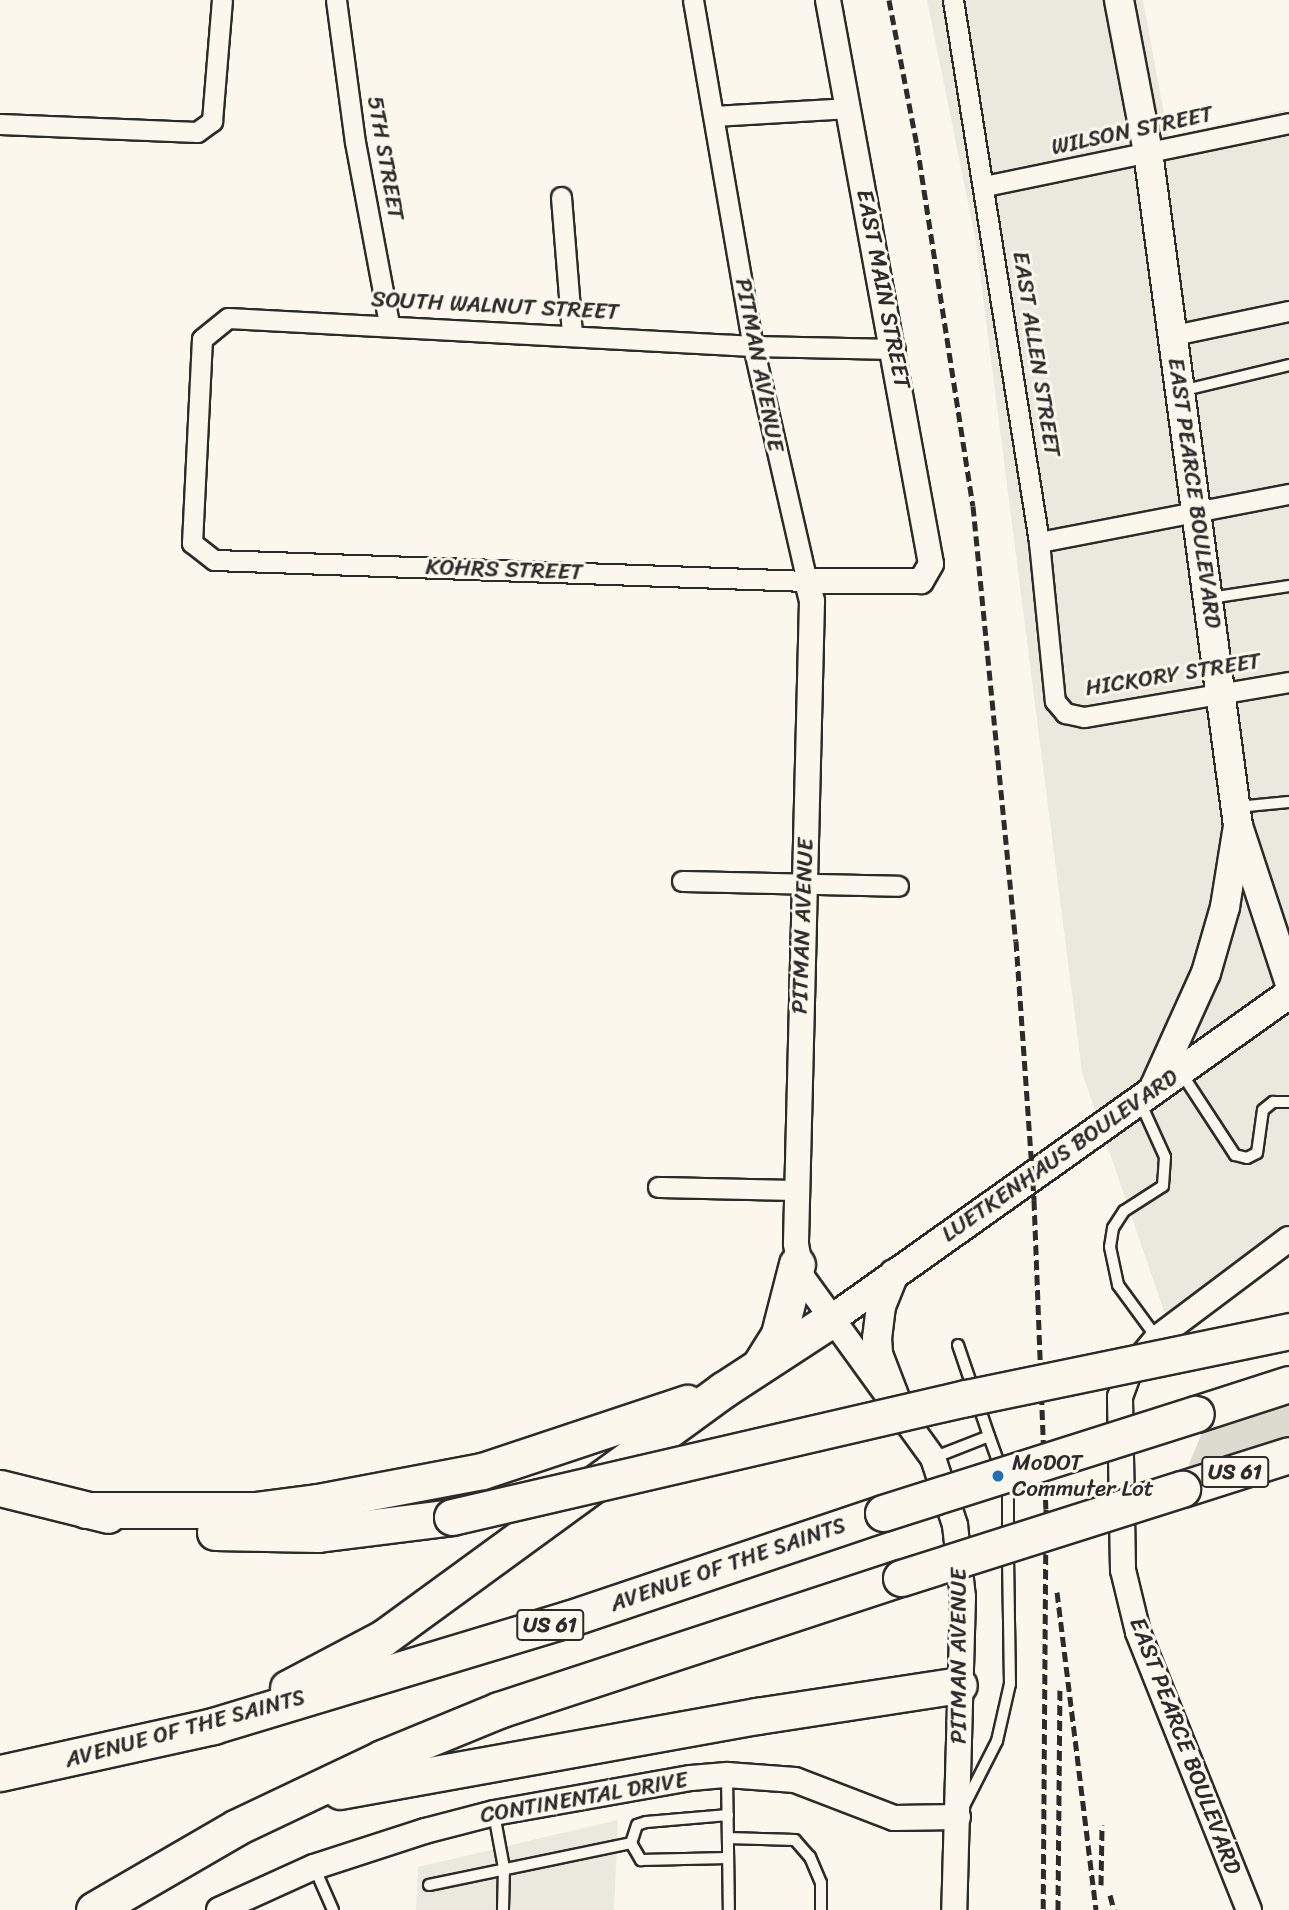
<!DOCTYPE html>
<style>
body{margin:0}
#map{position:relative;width:1289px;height:1910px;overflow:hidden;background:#fbf7ec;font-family:Sriracha,sans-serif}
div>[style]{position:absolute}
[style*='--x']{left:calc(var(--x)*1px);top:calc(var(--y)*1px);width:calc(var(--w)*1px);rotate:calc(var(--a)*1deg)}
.built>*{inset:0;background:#ebe8de}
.green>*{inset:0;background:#dddad0}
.roads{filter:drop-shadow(2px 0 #2b2b2b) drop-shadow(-2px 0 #2b2b2b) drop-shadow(0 2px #2b2b2b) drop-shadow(0 -2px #2b2b2b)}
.service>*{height:10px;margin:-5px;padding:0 5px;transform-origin:5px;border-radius:5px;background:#fbf7ec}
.minor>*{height:19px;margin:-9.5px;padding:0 9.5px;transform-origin:9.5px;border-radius:9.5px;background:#fbf7ec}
.tertiary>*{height:24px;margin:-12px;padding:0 12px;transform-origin:12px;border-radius:12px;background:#fbf7ec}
.secondary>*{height:28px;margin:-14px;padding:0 14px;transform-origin:14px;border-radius:14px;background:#fbf7ec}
.motorway>*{height:35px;margin:-17.5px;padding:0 17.5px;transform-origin:17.5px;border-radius:17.5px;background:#fbf7ec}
.rail>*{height:5px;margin-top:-2.5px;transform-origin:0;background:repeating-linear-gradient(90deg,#2b2b2b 0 10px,transparent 0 15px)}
.bridges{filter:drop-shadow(2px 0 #2b2b2b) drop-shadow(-2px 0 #2b2b2b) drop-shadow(0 2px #2b2b2b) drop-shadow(0 -2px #2b2b2b)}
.motorway-bridge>*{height:35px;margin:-17.5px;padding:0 17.5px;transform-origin:17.5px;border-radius:17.5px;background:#fbf7ec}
.dots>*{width:19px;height:19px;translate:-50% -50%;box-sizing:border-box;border:4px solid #fbf7ec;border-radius:50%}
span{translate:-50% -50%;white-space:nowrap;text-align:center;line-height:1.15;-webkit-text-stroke:6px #fbf7ec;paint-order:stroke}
.shield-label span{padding:2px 5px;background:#fbf7ec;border:2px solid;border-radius:5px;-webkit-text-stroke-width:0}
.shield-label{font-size:21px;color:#2b2b2b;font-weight:700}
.street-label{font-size:23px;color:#2b2b2b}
.poi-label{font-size:23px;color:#2b2b2b}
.left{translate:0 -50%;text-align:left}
</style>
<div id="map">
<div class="built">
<div style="clip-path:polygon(927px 0,1143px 0,1168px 136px,1285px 110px,1289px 132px,1289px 1227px,1166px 1317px,1082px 1072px,976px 242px)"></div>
<div style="clip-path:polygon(618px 1820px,614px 1910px,416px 1910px,418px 1867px)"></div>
</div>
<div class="green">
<div style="clip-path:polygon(1289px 1401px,1289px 1436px,1187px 1469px,1204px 1428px)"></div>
</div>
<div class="roads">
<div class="service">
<div style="--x:1181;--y:391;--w:111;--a:-13.5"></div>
<div style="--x:1210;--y:598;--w:80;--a:-8.6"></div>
<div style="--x:1237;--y:807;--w:52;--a:-5.5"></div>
<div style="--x:1182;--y:1074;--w:97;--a:56.8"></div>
<div style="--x:1235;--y:1155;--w:12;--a:14"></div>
<div style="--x:1247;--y:1158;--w:11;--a:-27"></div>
<div style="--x:1257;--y:1153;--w:43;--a:-82.1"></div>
<div style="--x:1263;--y:1110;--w:13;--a:-39"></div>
<div style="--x:1273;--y:1102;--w:16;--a:0"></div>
<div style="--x:1141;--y:1104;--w:58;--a:65.6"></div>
<div style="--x:1165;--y:1157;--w:29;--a:94"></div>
<div style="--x:1163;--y:1186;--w:46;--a:147.3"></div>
<div style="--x:1124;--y:1211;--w:20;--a:123"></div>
<div style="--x:1113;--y:1228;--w:19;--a:99"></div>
<div style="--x:1110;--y:1247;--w:39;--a:78"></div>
<div style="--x:1118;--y:1285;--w:66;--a:53.7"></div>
<div style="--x:958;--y:1345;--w:96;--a:71.2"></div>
<div style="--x:933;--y:1458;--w:60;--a:-21.4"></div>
<div style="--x:989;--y:1436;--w:56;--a:70.3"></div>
<div style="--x:1008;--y:1489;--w:47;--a:90"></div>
<div style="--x:727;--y:1775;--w:135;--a:89.2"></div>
<div style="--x:965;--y:1804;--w:71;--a:-63.1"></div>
<div style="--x:997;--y:1741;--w:58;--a:-77.2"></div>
<div style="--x:1010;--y:1684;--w:133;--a:-90.9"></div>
<div style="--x:494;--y:1814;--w:55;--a:79.5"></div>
<div style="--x:504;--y:1868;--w:42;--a:91.4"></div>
<div style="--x:728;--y:1815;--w:82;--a:175.1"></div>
<div style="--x:646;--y:1822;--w:9;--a:162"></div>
<div style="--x:637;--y:1825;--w:19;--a:108"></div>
<div style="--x:631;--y:1843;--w:20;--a:60"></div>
<div style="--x:641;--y:1860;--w:87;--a:-1.3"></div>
<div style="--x:728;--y:1838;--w:67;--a:1.7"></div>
<div style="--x:795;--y:1840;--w:23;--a:49"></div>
<div style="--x:810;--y:1857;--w:28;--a:67"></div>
<div style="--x:821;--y:1883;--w:27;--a:90"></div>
<div style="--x:315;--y:1869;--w:45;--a:66.3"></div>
<div style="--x:429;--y:1885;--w:206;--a:-11.7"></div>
</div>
<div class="minor">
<div style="--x:336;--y:0;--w:143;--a:82.4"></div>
<div style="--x:355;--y:142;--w:185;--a:79.4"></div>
<div style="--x:693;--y:0;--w:351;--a:80.2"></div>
<div style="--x:753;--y:346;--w:241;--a:77.1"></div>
<div style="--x:807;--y:581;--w:593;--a:-177.97"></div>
<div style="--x:214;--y:560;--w:28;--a:-142"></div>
<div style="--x:192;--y:543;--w:204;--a:-87.2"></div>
<div style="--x:202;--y:339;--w:33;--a:-39"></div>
<div style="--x:228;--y:318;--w:526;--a:3.05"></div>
<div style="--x:753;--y:346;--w:142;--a:1.2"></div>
<div style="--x:953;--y:0;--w:549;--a:80.98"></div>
<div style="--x:1039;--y:542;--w:160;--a:84.3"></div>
<div style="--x:1055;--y:701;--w:16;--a:50"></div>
<div style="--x:1065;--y:713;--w:19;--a:12"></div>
<div style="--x:1084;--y:717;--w:208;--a:-9.7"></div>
<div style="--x:715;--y:116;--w:134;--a:-3.4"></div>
<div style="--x:0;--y:124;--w:197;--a:2.3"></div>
<div style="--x:197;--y:132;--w:19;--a:-36"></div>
<div style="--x:212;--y:121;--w:121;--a:-85.3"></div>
<div style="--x:985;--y:186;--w:310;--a:-11.7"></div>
<div style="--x:561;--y:197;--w:137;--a:85.4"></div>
<div style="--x:1174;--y:335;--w:117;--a:-11.8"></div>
<div style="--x:1039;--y:542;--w:255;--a:-10.9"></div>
<div style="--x:682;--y:881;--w:216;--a:1.3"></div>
<div style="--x:658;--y:1187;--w:137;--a:1.3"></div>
</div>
<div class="tertiary">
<div style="--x:828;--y:0;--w:573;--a:79.65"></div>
<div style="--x:931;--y:564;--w:20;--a:120"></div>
<div style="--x:921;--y:581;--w:114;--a:180"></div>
<div style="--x:807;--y:581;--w:21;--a:76"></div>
<div style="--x:812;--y:601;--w:643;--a:91.43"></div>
<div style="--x:796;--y:1244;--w:34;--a:80"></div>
<div style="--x:802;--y:1277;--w:223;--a:54.1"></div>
<div style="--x:933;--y:1458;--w:71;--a:71.8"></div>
<div style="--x:955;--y:1525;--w:72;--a:83.7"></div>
<div style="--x:963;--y:1597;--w:313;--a:91.6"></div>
<div style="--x:219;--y:1910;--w:104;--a:-24.4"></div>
<div style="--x:314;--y:1867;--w:117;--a:-18"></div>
<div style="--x:425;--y:1831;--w:71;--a:-14.6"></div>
<div style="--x:494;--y:1813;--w:200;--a:-10.1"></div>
<div style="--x:691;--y:1778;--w:36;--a:-5"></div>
<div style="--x:727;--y:1775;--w:68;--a:4.2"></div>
<div style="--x:795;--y:1780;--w:106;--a:21"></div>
<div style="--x:894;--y:1818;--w:64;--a:-0.9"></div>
<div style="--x:1249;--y:1910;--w:299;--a:-111.8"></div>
<div style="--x:1138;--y:1632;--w:64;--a:-103.6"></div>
<div style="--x:1123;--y:1570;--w:173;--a:-91"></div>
<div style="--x:1120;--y:1397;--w:27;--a:-70"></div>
<div style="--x:1129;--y:1372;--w:44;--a:-50.5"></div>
<div style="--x:1157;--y:1338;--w:165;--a:-36.9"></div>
</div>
<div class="secondary">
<div style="--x:1119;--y:0;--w:155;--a:79.2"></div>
<div style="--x:1148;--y:152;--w:680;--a:82.39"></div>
<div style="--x:1238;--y:826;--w:163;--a:71.8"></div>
<div style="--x:1154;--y:1088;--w:126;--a:-65.7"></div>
<div style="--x:1206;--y:973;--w:69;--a:-73.9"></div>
<div style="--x:1225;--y:907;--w:76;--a:-80.9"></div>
<div style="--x:894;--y:1274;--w:35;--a:112"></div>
<div style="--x:881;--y:1306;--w:32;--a:97"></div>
<div style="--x:877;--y:1338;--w:16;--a:86"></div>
<div style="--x:878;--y:1354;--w:56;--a:69"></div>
<div style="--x:832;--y:1319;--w:561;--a:-35.42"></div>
</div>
<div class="motorway">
<div style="--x:760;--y:1365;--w:36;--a:-58"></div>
<div style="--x:779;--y:1334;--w:72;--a:-75.6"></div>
<div style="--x:1196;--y:1414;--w:98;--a:-17.9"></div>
<div style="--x:0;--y:1488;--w:111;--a:14"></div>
<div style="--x:1182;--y:1489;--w:112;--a:-17.6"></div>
<div style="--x:86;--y:1510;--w:169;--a:0"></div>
<div style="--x:255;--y:1510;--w:64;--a:-7.2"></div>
<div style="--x:318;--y:1502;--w:167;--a:-10.7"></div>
<div style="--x:482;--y:1471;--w:216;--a:-18.4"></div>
<div style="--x:215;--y:1532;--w:103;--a:1.1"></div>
<div style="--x:318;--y:1534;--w:135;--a:-7.2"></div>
<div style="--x:288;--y:1688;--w:107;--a:-27.8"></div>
<div style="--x:383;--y:1638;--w:421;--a:-36.1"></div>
<div style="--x:723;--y:1390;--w:130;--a:-33.1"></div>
<div style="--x:0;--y:1773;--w:218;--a:-12.4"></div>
<div style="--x:213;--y:1726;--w:371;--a:-16.8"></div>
<div style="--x:568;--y:1619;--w:332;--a:-18.6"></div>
<div style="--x:340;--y:1791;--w:424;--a:-10.2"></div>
<div style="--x:757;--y:1716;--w:204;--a:-8.7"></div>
<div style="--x:94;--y:1910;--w:165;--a:-30.1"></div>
<div style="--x:237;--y:1827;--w:161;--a:-25.4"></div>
<div style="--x:382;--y:1758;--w:126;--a:-22.3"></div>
<div style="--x:499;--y:1710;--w:423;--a:-18.2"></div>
</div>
</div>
<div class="rail">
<div style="--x:889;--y:0;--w:148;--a:79.1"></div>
<div style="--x:917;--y:145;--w:365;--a:81.2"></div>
<div style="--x:973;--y:506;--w:437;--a:84.4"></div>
<div style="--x:1016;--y:941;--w:260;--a:86"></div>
<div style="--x:1034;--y:1200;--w:309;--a:87.8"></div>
<div style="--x:1046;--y:1509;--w:401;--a:90.4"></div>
<div style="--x:1057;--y:1592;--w:320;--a:83"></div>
<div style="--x:1101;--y:1885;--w:60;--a:-89"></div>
<div style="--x:1110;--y:1895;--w:16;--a:75"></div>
<div style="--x:1058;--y:1910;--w:220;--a:-89.5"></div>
</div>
<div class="bridges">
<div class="motorway-bridge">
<div style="--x:883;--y:1513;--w:328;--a:-17.6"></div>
<div style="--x:452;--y:1517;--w:528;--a:-13.04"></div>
<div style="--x:966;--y:1398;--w:330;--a:-11.7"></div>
<div style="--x:901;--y:1578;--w:295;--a:-17.6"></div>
</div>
</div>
<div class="dots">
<div style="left:998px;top:1476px;background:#1f6fb2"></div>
</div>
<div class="shield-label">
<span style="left:1235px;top:1472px">US 61</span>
<span style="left:550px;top:1625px">US 61</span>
</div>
<div class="street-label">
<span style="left:1132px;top:131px;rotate:-12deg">WILSON STREET</span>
<span style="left:385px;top:158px;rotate:80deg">5TH STREET</span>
<span style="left:883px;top:289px;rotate:79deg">EAST MAIN STREET</span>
<span style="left:495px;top:306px;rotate:3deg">SOUTH WALNUT STREET</span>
<span style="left:1036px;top:354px;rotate:81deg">EAST ALLEN STREET</span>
<span style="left:759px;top:365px;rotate:79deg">PITMAN AVENUE</span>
<span style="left:1194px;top:493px;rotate:82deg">EAST PEARCE BOULEVARD</span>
<span style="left:504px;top:570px;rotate:2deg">KOHRS STREET</span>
<span style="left:1173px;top:675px;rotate:-9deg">HICKORY STREET</span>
<span style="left:803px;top:926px;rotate:-88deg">PITMAN AVENUE</span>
<span style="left:1060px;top:1156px;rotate:-35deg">LUETKENHAUS BOULEVARD</span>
<span style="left:728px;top:1565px;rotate:-19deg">AVENUE OF THE SAINTS</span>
<span style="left:959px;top:1656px;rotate:-90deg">PITMAN AVENUE</span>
<span style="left:185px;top:1729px;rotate:-15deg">AVENUE OF THE SAINTS</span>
<span style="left:1185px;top:1746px;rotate:69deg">EAST PEARCE BOULEVARD</span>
<span style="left:584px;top:1798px;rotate:-10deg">CONTINENTAL DRIVE</span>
</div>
<div class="poi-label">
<span class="left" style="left:1012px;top:1476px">MoDOT<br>Commuter Lot</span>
</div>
</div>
